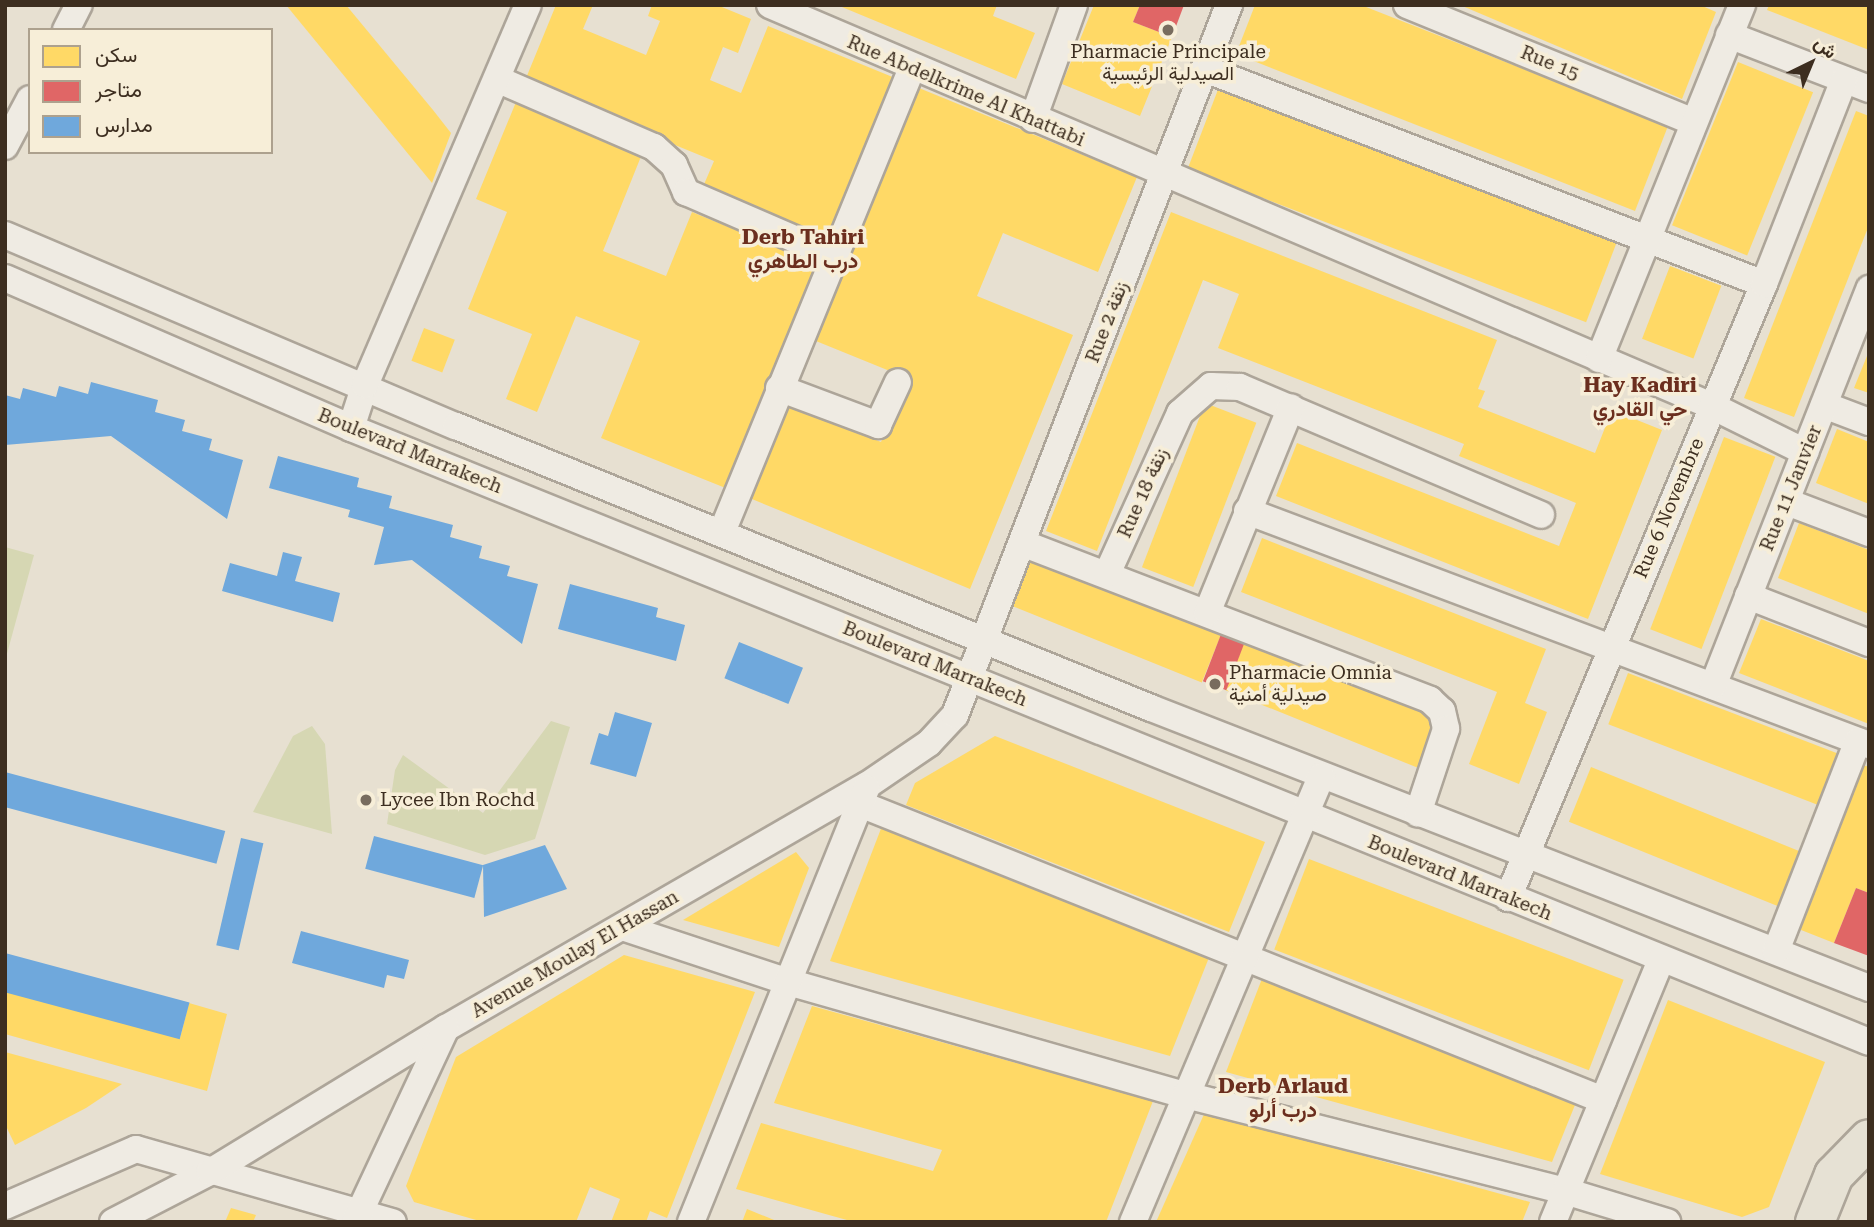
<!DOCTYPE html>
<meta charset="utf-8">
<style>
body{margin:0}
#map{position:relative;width:1874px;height:1227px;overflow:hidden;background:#e7e0d1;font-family:"Roboto Serif",Vazirmatn,serif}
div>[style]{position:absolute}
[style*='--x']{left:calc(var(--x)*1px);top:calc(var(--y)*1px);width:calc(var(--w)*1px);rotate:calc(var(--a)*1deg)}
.green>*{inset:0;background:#d6d7b3}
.homes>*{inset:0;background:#ffd966;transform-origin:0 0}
.shops>*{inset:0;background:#e06666;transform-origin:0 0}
.schools>*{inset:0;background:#6fa8dc;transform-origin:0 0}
.roads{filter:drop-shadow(2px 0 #ada599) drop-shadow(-2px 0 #ada599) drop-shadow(0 2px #ada599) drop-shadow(0 -2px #ada599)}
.minor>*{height:26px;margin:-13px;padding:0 13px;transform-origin:13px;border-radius:13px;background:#efebe3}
.primary>*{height:38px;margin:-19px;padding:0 19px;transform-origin:19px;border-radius:19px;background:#e6e1d4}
.dots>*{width:19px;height:19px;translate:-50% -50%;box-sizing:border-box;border:4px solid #f7eed8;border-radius:50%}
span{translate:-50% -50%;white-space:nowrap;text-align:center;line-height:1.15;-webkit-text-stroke:7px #f7eed8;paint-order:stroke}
.poi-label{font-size:19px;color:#3d2e20}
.left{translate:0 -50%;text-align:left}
.street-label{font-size:19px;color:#3d2e20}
.neighbourhood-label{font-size:21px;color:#6b2e1e;font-weight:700}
.frame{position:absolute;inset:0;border:7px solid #3d2e20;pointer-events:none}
.legend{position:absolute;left:28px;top:28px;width:245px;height:126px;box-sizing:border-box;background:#f7eed8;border:2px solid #ada18e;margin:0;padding:9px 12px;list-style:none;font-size:21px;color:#3d2e20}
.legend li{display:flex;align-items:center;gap:14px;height:35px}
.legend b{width:35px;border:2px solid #ada18e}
.north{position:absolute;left:1776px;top:28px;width:70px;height:70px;-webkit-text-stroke:5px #f7eed8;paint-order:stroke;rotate:43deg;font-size:19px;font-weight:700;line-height:28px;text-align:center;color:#3d2e20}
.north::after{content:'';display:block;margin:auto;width:24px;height:32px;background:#3d2e20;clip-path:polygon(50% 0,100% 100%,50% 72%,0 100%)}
</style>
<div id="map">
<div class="green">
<div style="clip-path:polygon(5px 547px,34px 555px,5px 661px)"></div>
<div style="clip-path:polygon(551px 721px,570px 727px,535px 839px,485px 855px,387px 824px,395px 770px,403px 755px,483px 813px)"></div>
<div style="clip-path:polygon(312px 726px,325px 744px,332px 834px,253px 812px,293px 736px)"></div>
</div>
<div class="homes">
<div style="clip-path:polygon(286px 5px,346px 5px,433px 110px,451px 133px,432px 183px)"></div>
<div style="clip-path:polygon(556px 5px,593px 5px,583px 29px,646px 55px,660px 21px,648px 16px,652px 5px,717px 5px,751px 19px,738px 53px,723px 47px,710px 80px,741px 93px,768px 26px,895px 78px,829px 241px,702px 189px,714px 161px,524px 83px)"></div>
<div style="clip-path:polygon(837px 5px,997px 5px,993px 16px,1035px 33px,1016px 79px)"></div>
<div style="clip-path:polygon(1094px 5px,1140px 5px,1133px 22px,1172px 37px,1140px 116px,1062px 84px)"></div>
<div style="clip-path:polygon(1255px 5px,1361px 5px,1668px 126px,1635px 211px,1236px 54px)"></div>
<div style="clip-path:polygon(1460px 5px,1700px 5px,1716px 12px,1682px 99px)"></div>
<div style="clip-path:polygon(1769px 5px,1869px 5px,1869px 50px,1767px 10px)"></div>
<div style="left:1738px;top:62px;width:81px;height:176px;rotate:22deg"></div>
<div style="clip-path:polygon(914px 86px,1137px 177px,1098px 272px,1003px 233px,977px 296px,1073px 335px,970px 589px,747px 497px,785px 403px,881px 442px,907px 378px,811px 339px)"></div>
<div style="left:1219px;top:87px;width:427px;height:88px;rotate:21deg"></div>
<div style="clip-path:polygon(516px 102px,642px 154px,603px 251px,666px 276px,692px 212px,819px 264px,728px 489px,601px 438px,640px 341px,576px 316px,537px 412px,506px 399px,532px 334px,468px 309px,507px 212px,476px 199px)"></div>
<div style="clip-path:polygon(1856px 111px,1869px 116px,1869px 225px,1794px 417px,1744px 398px)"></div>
<div style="clip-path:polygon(1171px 212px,1497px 340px,1478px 389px,1485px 391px,1478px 407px,1595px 453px,1612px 410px,1662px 430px,1588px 619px,1276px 496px,1297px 443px,1559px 546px,1576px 503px,1459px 456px,1464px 444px,1218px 348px,1239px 294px,1203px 280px,1097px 551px,1046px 531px)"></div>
<div style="left:1670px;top:266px;width:55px;height:78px;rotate:21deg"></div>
<div style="left:424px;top:328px;width:33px;height:35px;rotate:21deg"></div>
<div style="clip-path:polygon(1869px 351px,1869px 393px,1854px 388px)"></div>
<div style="left:1205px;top:403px;width:55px;height:176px;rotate:21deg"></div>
<div style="clip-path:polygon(1837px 429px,1869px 442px,1869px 504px,1816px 483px)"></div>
<div style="left:1724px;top:437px;width:55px;height:206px;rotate:21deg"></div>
<div style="clip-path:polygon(1799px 523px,1869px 550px,1869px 614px,1778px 578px)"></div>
<div style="clip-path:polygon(1262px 538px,1546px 649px,1525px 703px,1547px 712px,1519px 784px,1469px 764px,1497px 692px,1241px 592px)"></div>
<div style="left:1028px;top:552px;width:210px;height:56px;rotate:22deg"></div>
<div style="clip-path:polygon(1761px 619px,1869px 661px,1869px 724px,1739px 673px)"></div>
<div style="left:1246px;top:638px;width:210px;height:56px;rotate:22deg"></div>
<div style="left:1628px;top:673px;width:231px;height:55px;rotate:21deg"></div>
<div style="clip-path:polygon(995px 736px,1265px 842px,1229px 932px,906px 805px,915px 783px)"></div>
<div style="clip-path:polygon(1860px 764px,1869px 767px,1869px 893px,1856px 888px,1834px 943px,1796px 928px)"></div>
<div style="left:1591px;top:767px;width:231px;height:59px;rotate:22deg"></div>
<div style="clip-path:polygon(882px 826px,1210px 955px,1170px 1056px,830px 961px)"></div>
<div style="clip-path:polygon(796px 852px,809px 868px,779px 947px,683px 920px)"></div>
<div style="left:1309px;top:859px;width:337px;height:97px;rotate:21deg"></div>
<div style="clip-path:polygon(624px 955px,755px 992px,667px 1218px,650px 1211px,646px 1222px,611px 1222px,620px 1199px,590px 1187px,576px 1222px,483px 1222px,414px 1202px,406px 1186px,456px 1057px)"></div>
<div style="clip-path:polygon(1263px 976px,1577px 1100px,1552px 1162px,1226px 1072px)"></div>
<div style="clip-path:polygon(5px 991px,180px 1038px,189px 1003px,227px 1014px,207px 1091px,5px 1034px)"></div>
<div style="clip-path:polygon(1668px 1000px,1825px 1062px,1769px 1207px,1742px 1217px,1600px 1174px)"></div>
<div style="clip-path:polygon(812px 1006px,1153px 1101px,1106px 1222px,854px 1222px,736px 1189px,761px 1123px,933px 1171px,942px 1150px,774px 1103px)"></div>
<div style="clip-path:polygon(5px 1052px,122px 1084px,86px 1108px,15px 1145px,5px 1124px)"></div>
<div style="clip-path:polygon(1205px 1112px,1530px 1202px,1522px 1222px,1156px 1222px)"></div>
<div style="clip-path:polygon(231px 1208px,256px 1215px,253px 1222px,225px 1222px)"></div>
<div style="clip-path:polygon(747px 1209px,779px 1222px,742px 1222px)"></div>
</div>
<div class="shops">
<div style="clip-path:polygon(1140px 5px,1184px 5px,1172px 37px,1133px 22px)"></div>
<div style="left:1223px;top:629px;width:25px;height:56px;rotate:21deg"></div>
<div style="clip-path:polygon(1856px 888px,1869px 893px,1869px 956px,1834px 943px)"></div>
</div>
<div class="schools">
<div style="clip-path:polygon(91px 382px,158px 400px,155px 412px,185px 420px,182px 431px,212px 439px,209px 450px,243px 460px,227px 519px,111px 436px,5px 445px,5px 395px,20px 399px,23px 388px,56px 397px,59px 386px,88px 394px)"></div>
<div style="clip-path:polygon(278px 456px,359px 478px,357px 487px,392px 496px,389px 508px,453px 525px,450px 537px,482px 546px,479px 558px,510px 566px,507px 576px,538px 584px,522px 644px,412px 560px,374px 565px,384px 527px,348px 517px,350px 510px,269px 488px)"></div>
<div style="clip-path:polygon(283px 552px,302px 557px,295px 581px,340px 593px,333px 622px,222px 591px,230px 563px,277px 576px)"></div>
<div style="clip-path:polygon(570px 584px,658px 608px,656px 617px,685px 625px,676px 661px,558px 629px)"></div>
<div style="left:739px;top:642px;width:69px;height:39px;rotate:22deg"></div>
<div style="clip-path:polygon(615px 712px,652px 723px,636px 777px,590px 764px,599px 733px,608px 736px)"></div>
<div style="left:5px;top:772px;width:228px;height:34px;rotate:15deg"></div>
<div style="left:374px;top:836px;width:113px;height:34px;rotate:15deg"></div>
<div style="left:241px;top:838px;width:23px;height:110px;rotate:13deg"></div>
<div style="clip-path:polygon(545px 845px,567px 889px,484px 917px,483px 865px)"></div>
<div style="clip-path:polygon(301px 931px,409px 960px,404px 979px,387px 975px,384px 988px,292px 963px)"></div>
<div style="left:5px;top:953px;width:191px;height:38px;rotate:15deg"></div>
</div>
<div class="roads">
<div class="minor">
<div style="--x:770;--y:5;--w:1024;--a:23.06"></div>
<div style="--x:1712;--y:406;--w:104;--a:26.3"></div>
<div style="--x:1407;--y:5;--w:310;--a:22.2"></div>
<div style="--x:66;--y:30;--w:28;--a:-63"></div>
<div style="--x:1729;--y:35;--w:150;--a:21.1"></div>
<div style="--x:1205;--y:69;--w:599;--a:21.04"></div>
<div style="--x:499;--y:80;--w:169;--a:23.4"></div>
<div style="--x:654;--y:147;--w:27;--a:42"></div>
<div style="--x:674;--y:165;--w:30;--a:66"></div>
<div style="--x:686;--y:192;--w:161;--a:23.4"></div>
<div style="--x:1033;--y:119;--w:121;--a:-70.2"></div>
<div style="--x:5;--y:146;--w:53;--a:-62"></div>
<div style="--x:5;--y:235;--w:490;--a:23"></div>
<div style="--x:456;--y:426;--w:750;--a:22.09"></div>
<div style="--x:1151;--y:708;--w:771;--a:21.3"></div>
<div style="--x:5;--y:278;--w:377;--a:23.4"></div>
<div style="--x:351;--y:428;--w:1637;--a:22.02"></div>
<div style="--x:1599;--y:359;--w:382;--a:-68"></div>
<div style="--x:779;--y:388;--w:106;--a:20.5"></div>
<div style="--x:878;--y:425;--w:47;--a:-65.1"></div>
<div style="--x:1824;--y:405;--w:48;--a:20.7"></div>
<div style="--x:351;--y:428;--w:45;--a:-72"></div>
<div style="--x:365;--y:385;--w:413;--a:-66.8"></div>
<div style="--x:1787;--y:502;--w:88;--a:20.7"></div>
<div style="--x:1247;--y:511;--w:665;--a:20.62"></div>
<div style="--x:722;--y:532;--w:501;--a:-67.73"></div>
<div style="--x:1022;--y:543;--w:437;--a:21"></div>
<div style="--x:1430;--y:700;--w:16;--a:43"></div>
<div style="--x:1442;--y:711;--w:18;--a:77"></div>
<div style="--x:1446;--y:729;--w:89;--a:108.4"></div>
<div style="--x:1107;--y:574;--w:177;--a:-65.6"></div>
<div style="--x:1180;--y:413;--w:41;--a:-41.1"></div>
<div style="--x:1211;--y:386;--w:29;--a:2"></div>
<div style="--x:1240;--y:387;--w:327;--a:23"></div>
<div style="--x:1748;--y:596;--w:130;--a:21.2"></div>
<div style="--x:1207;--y:613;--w:222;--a:-67.8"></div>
<div style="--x:1713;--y:686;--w:427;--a:-68.5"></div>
<div style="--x:860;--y:804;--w:800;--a:21.72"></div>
<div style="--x:1508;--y:898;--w:665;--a:-67.37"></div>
<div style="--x:1764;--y:284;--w:219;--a:-68.6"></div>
<div style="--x:622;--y:927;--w:175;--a:18.3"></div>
<div style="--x:788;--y:982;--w:414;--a:15.9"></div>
<div style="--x:1186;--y:1095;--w:391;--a:14.2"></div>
<div style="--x:1565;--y:1191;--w:107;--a:16.9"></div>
<div style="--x:1776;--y:951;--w:225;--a:-68.7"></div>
<div style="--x:5;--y:1206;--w:143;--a:-23.5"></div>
<div style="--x:136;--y:1149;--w:267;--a:15.9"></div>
<div style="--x:113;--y:1222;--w:109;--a:-27.3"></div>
<div style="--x:210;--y:1172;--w:276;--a:-31.4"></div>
<div style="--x:446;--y:1028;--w:485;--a:-30"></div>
<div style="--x:866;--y:786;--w:76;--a:-34.3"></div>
<div style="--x:929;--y:743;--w:38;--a:-47"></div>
<div style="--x:955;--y:715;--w:761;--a:-68.9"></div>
<div style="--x:355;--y:1222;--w:214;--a:-64.9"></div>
<div style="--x:691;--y:1222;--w:468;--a:-68"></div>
<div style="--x:1133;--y:1222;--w:484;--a:-67.1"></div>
<div style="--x:1553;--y:1222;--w:283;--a:-67.6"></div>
</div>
<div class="primary">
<div style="--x:1815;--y:1222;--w:51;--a:-68"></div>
<div style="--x:1834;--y:1175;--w:50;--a:-45.8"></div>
</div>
</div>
<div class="dots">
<div style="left:1168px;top:30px;background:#786c5e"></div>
<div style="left:1215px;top:684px;background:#786c5e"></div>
<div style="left:366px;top:800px;background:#786c5e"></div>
</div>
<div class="poi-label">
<span style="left:1168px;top:63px">Pharmacie Principale<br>الصيدلية الرئيسية</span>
<span class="left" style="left:1229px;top:684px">Pharmacie Omnia<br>صيدلية أمنية</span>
<span class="left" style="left:380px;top:800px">Lycee Ibn Rochd</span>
</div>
<div class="street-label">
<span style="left:1550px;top:63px;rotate:22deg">Rue 15</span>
<span style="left:966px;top:91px;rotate:23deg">Rue Abdelkrime Al Khattabi</span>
<span style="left:1107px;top:322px;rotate:-69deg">Rue 2 زنقة</span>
<span style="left:410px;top:451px;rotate:22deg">Boulevard Marrakech</span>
<span style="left:1791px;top:488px;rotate:-68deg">Rue 11 Janvier</span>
<span style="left:1143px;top:493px;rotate:-66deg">Rue 18 زنقة</span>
<span style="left:1669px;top:508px;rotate:-67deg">Rue 6 Novembre</span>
<span style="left:935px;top:664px;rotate:22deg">Boulevard Marrakech</span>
<span style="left:1460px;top:878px;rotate:22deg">Boulevard Marrakech</span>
<span style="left:575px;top:954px;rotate:-30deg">Avenue Moulay El Hassan</span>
</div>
<div class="neighbourhood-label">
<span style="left:803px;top:249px">Derb Tahiri<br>درب الطاهري</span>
<span style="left:1640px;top:397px">Hay Kadiri<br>حي القادري</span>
<span style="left:1283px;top:1098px">Derb Arlaud<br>درب أرلو</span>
</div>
<div class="frame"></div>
<ul class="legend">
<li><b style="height:19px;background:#ffd966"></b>سكن</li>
<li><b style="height:19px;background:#e06666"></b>متاجر</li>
<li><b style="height:19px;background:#6fa8dc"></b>مدارس</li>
</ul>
<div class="north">ش</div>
</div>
